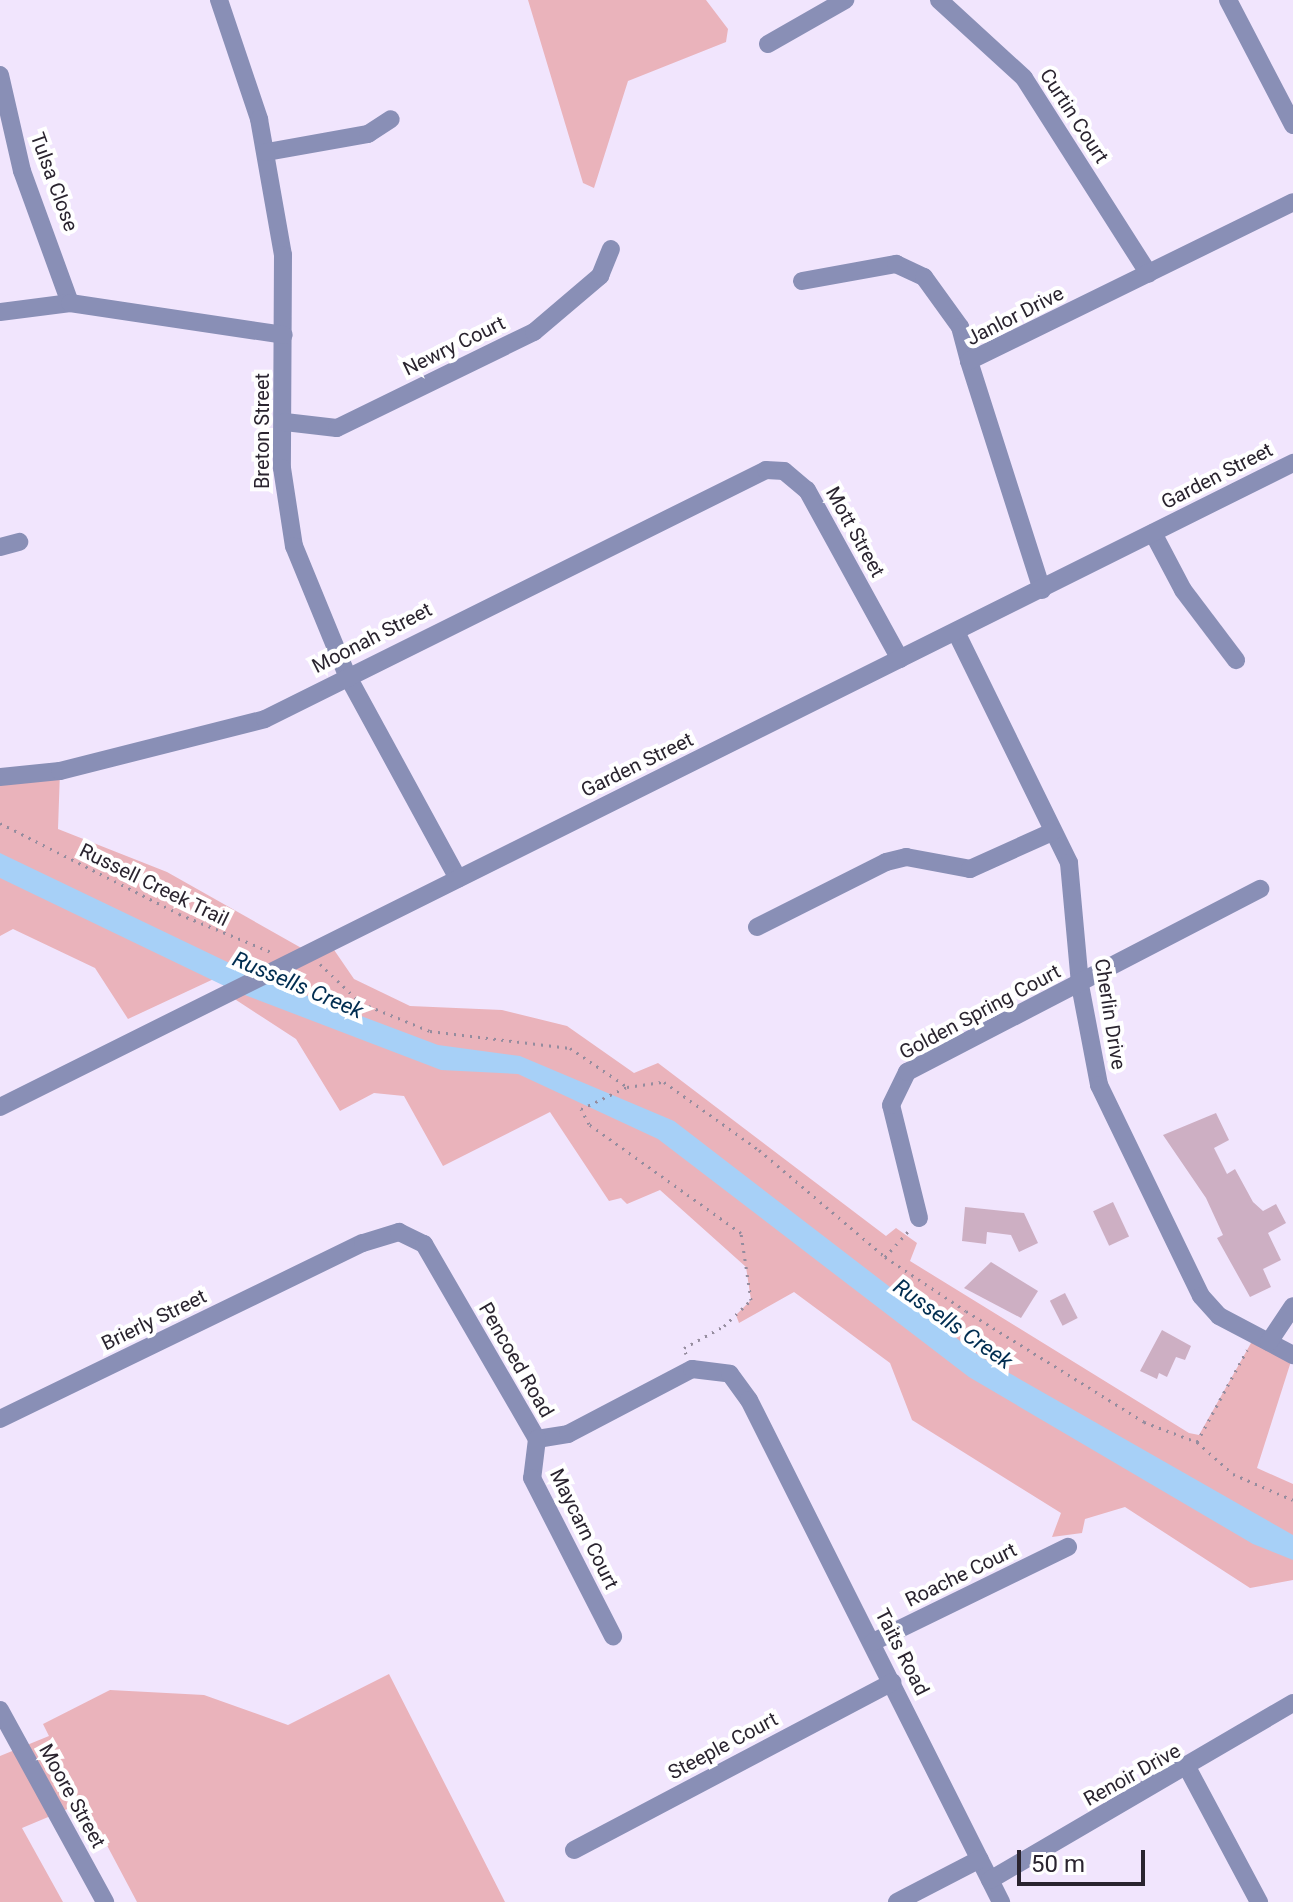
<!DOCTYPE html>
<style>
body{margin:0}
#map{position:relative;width:1293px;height:1902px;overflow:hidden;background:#f1e5fd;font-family:Roboto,sans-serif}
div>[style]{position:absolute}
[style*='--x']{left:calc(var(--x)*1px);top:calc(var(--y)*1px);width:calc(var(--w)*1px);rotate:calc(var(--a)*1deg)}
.green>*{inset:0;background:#eab3bb}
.water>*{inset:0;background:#a7d0f7}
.building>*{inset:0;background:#cdafc3;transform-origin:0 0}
.path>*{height:3px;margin-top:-1.5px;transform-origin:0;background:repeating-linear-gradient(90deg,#958c9e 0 2px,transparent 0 8px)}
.minor>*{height:18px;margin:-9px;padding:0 9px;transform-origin:9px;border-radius:9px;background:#898fb6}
span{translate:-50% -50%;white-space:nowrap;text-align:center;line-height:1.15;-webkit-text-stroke:8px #fff;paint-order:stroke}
.street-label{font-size:20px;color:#2a242f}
.water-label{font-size:22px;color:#002d50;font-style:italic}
.scale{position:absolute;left:1017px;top:1850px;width:128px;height:36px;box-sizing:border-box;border:4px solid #2a242f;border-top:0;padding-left:10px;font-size:24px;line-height:28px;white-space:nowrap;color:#2a242f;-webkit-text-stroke:6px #fff;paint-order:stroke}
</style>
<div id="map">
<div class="green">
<div style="clip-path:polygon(528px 0,706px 0,728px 29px,726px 42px,628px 81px,594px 188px,583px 183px)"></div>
<div style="clip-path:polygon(60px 771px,58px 829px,167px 872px,312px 954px,330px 944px,354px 979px,410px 1006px,502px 1010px,567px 1026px,634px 1073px,658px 1063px,886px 1236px,896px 1228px,917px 1243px,910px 1261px,1189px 1433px,1199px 1435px,1255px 1336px,1293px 1355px,1257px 1468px,1293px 1484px,1293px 1580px,1250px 1588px,1125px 1507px,1085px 1519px,1082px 1533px,1052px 1537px,1061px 1513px,912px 1420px,890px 1363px,794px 1292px,739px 1323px,736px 1315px,751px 1300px,746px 1267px,660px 1190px,627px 1204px,621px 1198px,609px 1201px,550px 1112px,443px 1166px,404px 1096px,374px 1093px,340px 1111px,296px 1039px,230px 996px,218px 977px,128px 1019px,95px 968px,13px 929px,0 936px,0 777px)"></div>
<div style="clip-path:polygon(389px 1674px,505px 1902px,137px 1902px,84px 1802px,22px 1828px,63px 1902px,0 1902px,0 1756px,49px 1736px,43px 1724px,110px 1690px,204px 1695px,288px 1725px)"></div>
</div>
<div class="water">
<div style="clip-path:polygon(0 853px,263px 979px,438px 1045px,520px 1056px,674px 1121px,981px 1357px,1293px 1535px,1293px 1560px,1253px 1544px,969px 1377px,658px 1139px,518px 1074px,441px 1070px,237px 992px,0 878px)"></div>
</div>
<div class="building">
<div style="clip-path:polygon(1216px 1113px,1229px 1140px,1214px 1148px,1227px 1174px,1235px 1169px,1253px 1202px,1263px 1211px,1276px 1204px,1286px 1223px,1268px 1233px,1281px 1260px,1263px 1269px,1271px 1287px,1250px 1297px,1217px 1238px,1223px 1235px,1206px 1198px,1163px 1135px)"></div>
<div style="left:1113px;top:1202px;width:38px;height:22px;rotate:65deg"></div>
<div style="clip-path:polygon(965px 1207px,1024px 1213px,1038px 1243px,1019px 1252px,1011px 1235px,987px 1232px,986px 1244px,962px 1241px)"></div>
<div style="clip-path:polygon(991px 1262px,1038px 1291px,1021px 1318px,964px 1288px)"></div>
<div style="left:1065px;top:1293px;width:28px;height:17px;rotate:63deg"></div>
<div style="clip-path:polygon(1162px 1330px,1191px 1346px,1185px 1360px,1176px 1357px,1167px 1377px,1159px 1373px,1157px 1379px,1140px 1371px)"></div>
</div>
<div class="path">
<div style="--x:0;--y:823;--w:201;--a:26.9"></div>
<div style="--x:179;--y:914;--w:100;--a:22.4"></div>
<div style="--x:320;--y:964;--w:57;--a:43.6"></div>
<div style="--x:361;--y:1003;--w:74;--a:22.1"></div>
<div style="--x:430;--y:1031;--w:141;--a:6.9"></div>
<div style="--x:570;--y:1048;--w:68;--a:34.2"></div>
<div style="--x:885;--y:1257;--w:36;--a:-48"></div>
<div style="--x:686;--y:1354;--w:6;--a:-108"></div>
<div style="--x:684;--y:1348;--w:46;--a:-28.8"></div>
<div style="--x:724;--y:1326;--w:37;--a:-44"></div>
<div style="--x:751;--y:1300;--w:68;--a:-98.5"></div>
<div style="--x:741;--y:1233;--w:187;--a:-144.4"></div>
<div style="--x:589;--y:1124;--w:17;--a:-118"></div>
<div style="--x:581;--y:1109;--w:51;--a:-25.6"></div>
<div style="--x:627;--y:1087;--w:37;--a:-8"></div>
<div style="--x:664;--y:1082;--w:117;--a:35.6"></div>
<div style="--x:759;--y:1150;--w:165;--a:40.3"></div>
<div style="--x:885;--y:1257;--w:97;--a:33.7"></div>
<div style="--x:966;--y:1311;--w:210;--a:31.9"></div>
<div style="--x:1144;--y:1422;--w:57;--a:20.7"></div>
<div style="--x:1197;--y:1442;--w:48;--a:41.6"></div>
<div style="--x:1233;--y:1474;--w:65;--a:23.4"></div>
<div style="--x:1197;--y:1442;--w:105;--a:-61.5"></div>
</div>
<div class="minor">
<div style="--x:219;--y:0;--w:126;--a:71.4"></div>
<div style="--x:259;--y:119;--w:138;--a:80"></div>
<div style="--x:283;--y:255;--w:213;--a:90.3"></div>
<div style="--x:282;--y:468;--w:79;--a:81.3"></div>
<div style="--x:294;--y:546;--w:139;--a:67.7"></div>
<div style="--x:347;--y:675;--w:232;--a:61.4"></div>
<div style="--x:939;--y:0;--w:115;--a:42.5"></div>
<div style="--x:1024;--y:78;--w:232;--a:57.5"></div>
<div style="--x:1228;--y:0;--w:141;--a:62.5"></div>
<div style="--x:768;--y:44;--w:89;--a:-29.7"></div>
<div style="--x:0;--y:75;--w:98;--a:77.1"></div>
<div style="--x:22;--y:171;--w:140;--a:70"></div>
<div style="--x:267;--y:152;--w:103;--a:-10.1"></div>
<div style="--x:368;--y:134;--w:27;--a:-33"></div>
<div style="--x:802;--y:281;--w:96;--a:-10.3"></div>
<div style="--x:896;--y:264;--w:31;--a:25"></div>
<div style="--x:924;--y:277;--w:62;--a:54.2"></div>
<div style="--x:960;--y:327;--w:35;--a:75"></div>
<div style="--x:0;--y:312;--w:71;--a:-7.3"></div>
<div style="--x:70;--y:303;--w:216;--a:8.5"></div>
<div style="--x:285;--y:422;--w:52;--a:6.6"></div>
<div style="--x:337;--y:428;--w:219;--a:-26"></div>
<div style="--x:534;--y:332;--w:87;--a:-40.3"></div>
<div style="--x:600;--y:276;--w:29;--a:-68"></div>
<div style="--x:1153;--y:533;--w:64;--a:62.2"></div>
<div style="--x:1183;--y:590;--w:88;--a:52.9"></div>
<div style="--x:0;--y:547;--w:20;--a:-15"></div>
<div style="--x:1042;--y:590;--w:240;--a:-107.7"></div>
<div style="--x:969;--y:361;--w:361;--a:-26.1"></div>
<div style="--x:956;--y:632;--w:257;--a:63.9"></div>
<div style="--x:1069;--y:863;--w:122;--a:84.8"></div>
<div style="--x:1080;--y:985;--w:102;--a:79.2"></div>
<div style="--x:1099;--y:1085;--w:234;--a:64.2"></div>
<div style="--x:1201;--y:1296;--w:27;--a:48"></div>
<div style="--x:1219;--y:1316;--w:84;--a:27.8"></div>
<div style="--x:0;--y:777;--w:60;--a:-5.7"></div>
<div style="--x:60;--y:771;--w:211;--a:-14.2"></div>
<div style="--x:265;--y:719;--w:559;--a:-26.43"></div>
<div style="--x:766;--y:470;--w:18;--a:3"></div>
<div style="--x:784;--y:471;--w:30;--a:40"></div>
<div style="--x:807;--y:490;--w:193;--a:61.2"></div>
<div style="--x:757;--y:927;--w:144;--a:-26.7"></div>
<div style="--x:886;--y:862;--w:21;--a:-14"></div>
<div style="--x:906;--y:857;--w:65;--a:10.6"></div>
<div style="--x:970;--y:869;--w:90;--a:-24.3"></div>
<div style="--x:0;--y:1107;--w:1445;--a:-26.48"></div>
<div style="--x:919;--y:1218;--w:116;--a:-103.9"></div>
<div style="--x:891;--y:1105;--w:37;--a:-64"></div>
<div style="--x:907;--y:1072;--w:398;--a:-27.4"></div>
<div style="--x:1269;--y:1342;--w:43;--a:-56.3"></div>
<div style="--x:0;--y:1419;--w:403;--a:-25.9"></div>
<div style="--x:363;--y:1243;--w:38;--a:-17"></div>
<div style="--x:399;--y:1232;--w:28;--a:26"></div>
<div style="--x:424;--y:1244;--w:225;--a:59.9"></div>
<div style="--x:537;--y:1439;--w:31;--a:-9"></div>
<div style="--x:568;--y:1434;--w:140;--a:-27.7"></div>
<div style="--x:692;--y:1369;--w:38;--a:7"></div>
<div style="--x:730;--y:1374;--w:32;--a:54"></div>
<div style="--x:749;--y:1400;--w:562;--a:63.34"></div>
<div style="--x:537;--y:1439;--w:39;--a:97"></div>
<div style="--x:532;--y:1478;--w:178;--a:62.9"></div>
<div style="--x:873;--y:1642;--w:217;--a:-26"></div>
<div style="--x:0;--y:1710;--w:219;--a:61.3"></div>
<div style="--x:1188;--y:1769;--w:151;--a:61.9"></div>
<div style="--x:574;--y:1850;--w:360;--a:-27.8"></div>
<div style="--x:990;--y:1880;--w:351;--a:-30.3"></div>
<div style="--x:897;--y:1902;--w:93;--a:-27.4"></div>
</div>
<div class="street-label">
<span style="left:1074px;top:116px;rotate:57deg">Curtin Court</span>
<span style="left:54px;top:182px;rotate:70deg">Tulsa Close</span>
<span style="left:1015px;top:316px;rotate:-27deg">Janlor Drive</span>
<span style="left:454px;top:346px;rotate:-26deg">Newry Court</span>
<span style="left:262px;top:431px;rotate:-90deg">Breton Street</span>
<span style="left:1217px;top:476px;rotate:-27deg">Garden Street</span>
<span style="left:855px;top:532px;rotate:61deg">Mott Street</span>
<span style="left:372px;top:638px;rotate:-27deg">Moonah Street</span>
<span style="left:637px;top:765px;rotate:-26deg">Garden Street</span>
<span style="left:154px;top:885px;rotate:26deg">Russell Creek Trail</span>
<span style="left:980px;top:1012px;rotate:-28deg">Golden Spring Court</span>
<span style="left:1110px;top:1014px;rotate:81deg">Cherlin Drive</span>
<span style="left:154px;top:1320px;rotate:-26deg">Brierly Street</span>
<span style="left:516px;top:1360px;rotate:60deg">Pencoed Road</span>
<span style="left:584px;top:1529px;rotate:64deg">Maycarn Court</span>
<span style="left:961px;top:1575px;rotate:-26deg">Roache Court</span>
<span style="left:902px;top:1652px;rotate:63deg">Taits Road</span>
<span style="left:723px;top:1746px;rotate:-28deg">Steeple Court</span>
<span style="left:1132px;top:1775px;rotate:-29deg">Renoir Drive</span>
<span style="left:72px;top:1796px;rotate:61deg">Moore Street</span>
</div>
<div class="water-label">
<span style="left:298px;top:985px;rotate:23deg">Russells Creek</span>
<span style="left:953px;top:1324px;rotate:35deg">Russells Creek</span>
</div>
<div class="scale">50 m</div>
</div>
